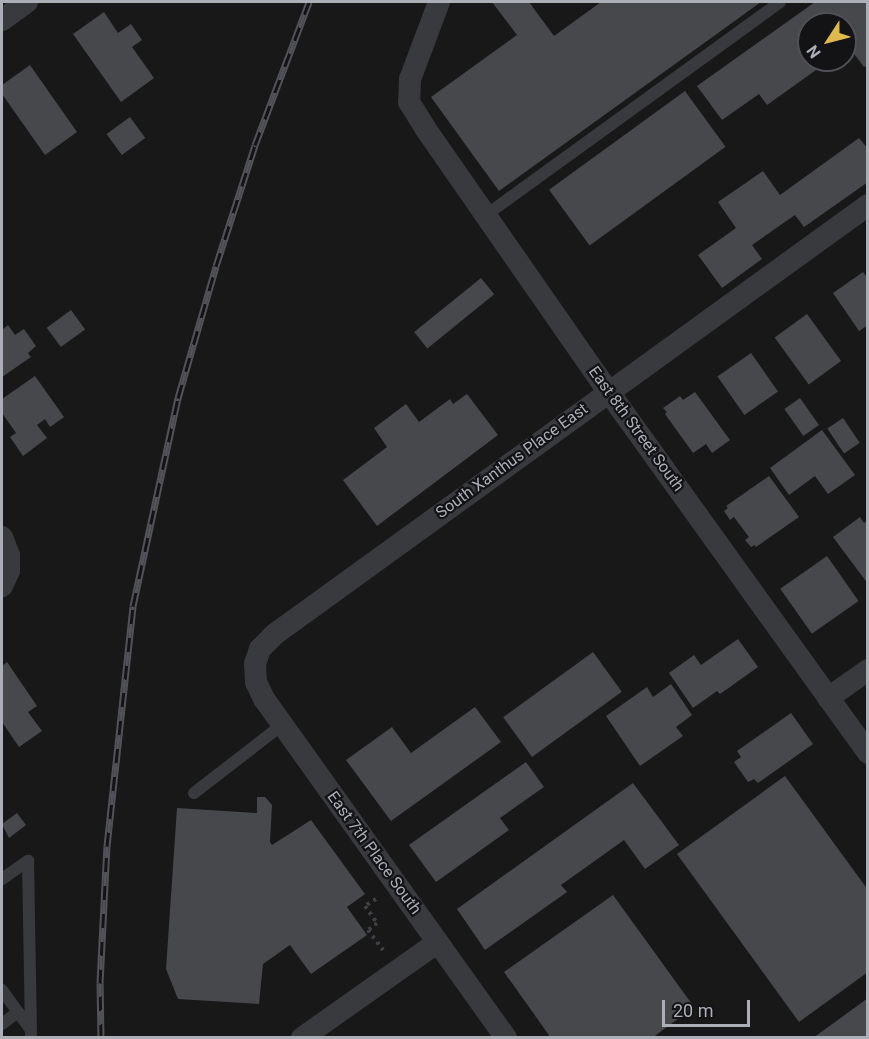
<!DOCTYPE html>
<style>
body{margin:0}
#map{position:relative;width:869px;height:1039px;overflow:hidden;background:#181819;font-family:Roboto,sans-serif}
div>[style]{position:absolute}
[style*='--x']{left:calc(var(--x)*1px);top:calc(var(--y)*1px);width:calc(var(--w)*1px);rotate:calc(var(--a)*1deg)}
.building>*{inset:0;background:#47484c;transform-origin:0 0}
.path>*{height:4px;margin-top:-2px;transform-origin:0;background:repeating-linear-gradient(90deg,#3f4045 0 3px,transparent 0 7.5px)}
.lane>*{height:12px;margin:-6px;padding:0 6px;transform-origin:6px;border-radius:6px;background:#393a3e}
.street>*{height:22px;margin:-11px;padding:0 11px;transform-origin:11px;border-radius:11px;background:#393a3e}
.rail>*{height:7px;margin-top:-3.5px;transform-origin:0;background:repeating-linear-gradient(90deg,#131315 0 14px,#525359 0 28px);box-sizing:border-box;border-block:2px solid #525359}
span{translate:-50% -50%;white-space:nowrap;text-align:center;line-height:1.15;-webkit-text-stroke:4.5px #131315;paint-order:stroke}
.street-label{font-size:16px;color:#acaeb8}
.frame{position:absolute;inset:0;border:3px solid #acaeb8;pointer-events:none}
.north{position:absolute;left:797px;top:12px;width:60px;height:60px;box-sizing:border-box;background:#131315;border:2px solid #505156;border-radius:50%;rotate:234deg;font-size:16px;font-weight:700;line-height:24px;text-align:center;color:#acaeb8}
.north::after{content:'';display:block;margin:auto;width:21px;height:27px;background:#deba4c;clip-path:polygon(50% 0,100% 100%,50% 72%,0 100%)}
.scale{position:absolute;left:662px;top:1000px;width:88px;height:27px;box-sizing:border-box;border:3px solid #acaeb8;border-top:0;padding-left:8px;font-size:18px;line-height:21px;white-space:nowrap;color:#acaeb8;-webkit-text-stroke:4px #131315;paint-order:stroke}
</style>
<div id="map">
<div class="building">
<div style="clip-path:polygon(492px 2px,529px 2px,554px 36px,601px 2px,761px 2px,499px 191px,431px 97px,517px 35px)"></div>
<div style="clip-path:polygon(815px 2px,868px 2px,868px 65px,864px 67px,849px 47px,845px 49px,845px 24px,809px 24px,809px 60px,830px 60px,767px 105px,759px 94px,722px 120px,697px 86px)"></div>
<div style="clip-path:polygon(104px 12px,118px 33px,131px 24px,142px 40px,132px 47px,154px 78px,121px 102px,73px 34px)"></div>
<div style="clip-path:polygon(30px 65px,77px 132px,45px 155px,2px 94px,2px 85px)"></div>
<div style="left:685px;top:91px;width:69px;height:168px;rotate:54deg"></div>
<div style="left:130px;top:117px;width:26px;height:29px;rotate:54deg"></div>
<div style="clip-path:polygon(859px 138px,868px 149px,868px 182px,804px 227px,795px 215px,752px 245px,762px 259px,722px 288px,698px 255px,736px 228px,718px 202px,763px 171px,780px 195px)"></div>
<div style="clip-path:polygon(863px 272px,868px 279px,868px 325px,859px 331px,833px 293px)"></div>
<div style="left:481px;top:278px;width:21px;height:86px;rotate:51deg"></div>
<div style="left:71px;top:310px;width:24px;height:30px;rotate:54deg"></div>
<div style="left:807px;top:314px;width:58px;height:40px;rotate:54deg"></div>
<div style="clip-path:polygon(8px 325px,15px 335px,24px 329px,36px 346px,28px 353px,31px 357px,2px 377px,2px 330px)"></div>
<div style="left:751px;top:353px;width:47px;height:41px;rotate:55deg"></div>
<div style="clip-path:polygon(35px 376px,64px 417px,50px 427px,45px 419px,37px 425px,47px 438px,23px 456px,10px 437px,16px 433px,2px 413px,2px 399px)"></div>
<div style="clip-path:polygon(695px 392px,730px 440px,712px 453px,706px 444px,693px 453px,665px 414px,667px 412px,663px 408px,680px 396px,683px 400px)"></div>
<div style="clip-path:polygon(467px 394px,498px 435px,377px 526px,343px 480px,387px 447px,374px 428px,406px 404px,419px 422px,450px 399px,453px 404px)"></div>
<div style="left:800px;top:398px;width:33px;height:19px;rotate:55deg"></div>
<div style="left:843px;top:418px;width:30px;height:19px;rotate:56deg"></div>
<div style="clip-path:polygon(822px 430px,855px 475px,828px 494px,815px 476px,789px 495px,770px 468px)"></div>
<div style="clip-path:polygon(769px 476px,799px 517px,756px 547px,755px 545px,751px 547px,745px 540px,749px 537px,734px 517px,730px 520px,724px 511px,728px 508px,726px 506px)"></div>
<div style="clip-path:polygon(860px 517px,864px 523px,868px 520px,868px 584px,833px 537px)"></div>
<div style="left:827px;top:556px;width:55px;height:57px;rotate:55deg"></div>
<div style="clip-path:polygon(738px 639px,758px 667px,720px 694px,717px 691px,693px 708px,669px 673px,694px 655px,701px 665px)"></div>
<div style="left:593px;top:652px;width:49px;height:111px;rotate:54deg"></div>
<div style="clip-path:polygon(7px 662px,37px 706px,28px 712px,42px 731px,19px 747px,2px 722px,2px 666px)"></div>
<div style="clip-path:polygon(671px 684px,692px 715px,676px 727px,683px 736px,640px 766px,606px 716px,647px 687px,653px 697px)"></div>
<div style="clip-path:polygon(475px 707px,501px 742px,391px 821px,346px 760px,392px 727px,411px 753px)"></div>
<div style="clip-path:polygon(791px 713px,813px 744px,758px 783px,754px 779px,748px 782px,734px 762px,741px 757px,737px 751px)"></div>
<div style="clip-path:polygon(526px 762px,544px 787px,500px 818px,509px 830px,436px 882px,409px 845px)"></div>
<div style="clip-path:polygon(785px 776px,868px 890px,868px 972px,799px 1022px,677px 854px)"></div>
<div style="clip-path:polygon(633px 783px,679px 845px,645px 869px,624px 840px,561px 885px,567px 892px,485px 950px,457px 909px)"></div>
<div style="clip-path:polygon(257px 797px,265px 797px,272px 805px,270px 842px,272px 845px,311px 820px,365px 894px,347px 907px,367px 935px,311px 974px,290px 945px,263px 964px,259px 1004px,178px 999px,166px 969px,177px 808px,257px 813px)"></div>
<div style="clip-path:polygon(17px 813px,26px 825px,9px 838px,2px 824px)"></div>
<div style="clip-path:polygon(613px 895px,694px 1007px,652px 1038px,551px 1038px,504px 972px)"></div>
<div style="clip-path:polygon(868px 998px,868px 1038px,813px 1038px)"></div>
</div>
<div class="path">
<div style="--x:376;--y:899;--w:13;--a:148"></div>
<div style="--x:365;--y:906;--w:21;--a:55"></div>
<div style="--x:377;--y:923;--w:11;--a:142"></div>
<div style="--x:368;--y:930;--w:25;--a:53"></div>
</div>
<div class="lane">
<div style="--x:486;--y:215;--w:363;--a:-35.9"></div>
<div style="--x:194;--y:793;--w:111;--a:-37.7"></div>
<div style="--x:28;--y:861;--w:177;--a:89"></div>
<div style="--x:2;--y:879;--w:32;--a:-35"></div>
<div style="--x:2;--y:990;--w:49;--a:54.1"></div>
<div style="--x:2;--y:1024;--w:20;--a:-37"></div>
</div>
<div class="street">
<div style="--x:439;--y:2;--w:82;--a:110.6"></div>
<div style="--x:410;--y:79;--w:23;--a:92"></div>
<div style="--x:409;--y:102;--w:31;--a:58"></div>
<div style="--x:425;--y:128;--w:320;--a:55.2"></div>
<div style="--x:608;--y:391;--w:446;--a:54.3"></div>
<div style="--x:2;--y:20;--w:31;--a:-36"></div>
<div style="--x:2;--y:537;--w:19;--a:69"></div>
<div style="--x:9;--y:555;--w:16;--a:90"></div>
<div style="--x:9;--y:571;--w:17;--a:115"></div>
<div style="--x:828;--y:698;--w:49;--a:-35"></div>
<div style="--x:302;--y:1038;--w:166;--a:-35.2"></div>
<div style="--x:506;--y:1038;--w:417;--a:-125.5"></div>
<div style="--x:264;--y:699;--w:19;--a:-115"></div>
<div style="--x:256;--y:682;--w:18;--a:-93"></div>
<div style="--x:255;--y:664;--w:16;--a:-72"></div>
<div style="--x:260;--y:649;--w:21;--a:-45"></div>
<div style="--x:275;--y:634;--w:732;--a:-35.88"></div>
</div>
<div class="rail">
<div style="--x:101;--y:1038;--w:55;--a:-91"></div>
<div style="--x:100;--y:983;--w:137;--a:-87.1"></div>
<div style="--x:107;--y:846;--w:241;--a:-83.8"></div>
<div style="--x:133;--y:606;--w:213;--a:-77.8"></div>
<div style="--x:178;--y:398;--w:137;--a:-73.9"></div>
<div style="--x:216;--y:266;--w:127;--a:-72.1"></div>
<div style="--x:255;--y:145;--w:153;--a:-69.3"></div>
</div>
<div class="street-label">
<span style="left:636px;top:429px;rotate:54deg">East 8th Street South</span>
<span style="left:512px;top:461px;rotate:-36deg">South Xanthus Place East</span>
<span style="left:374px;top:853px;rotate:54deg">East 7th Place South</span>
</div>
<div class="frame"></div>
<div class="north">N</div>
<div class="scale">20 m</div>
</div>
